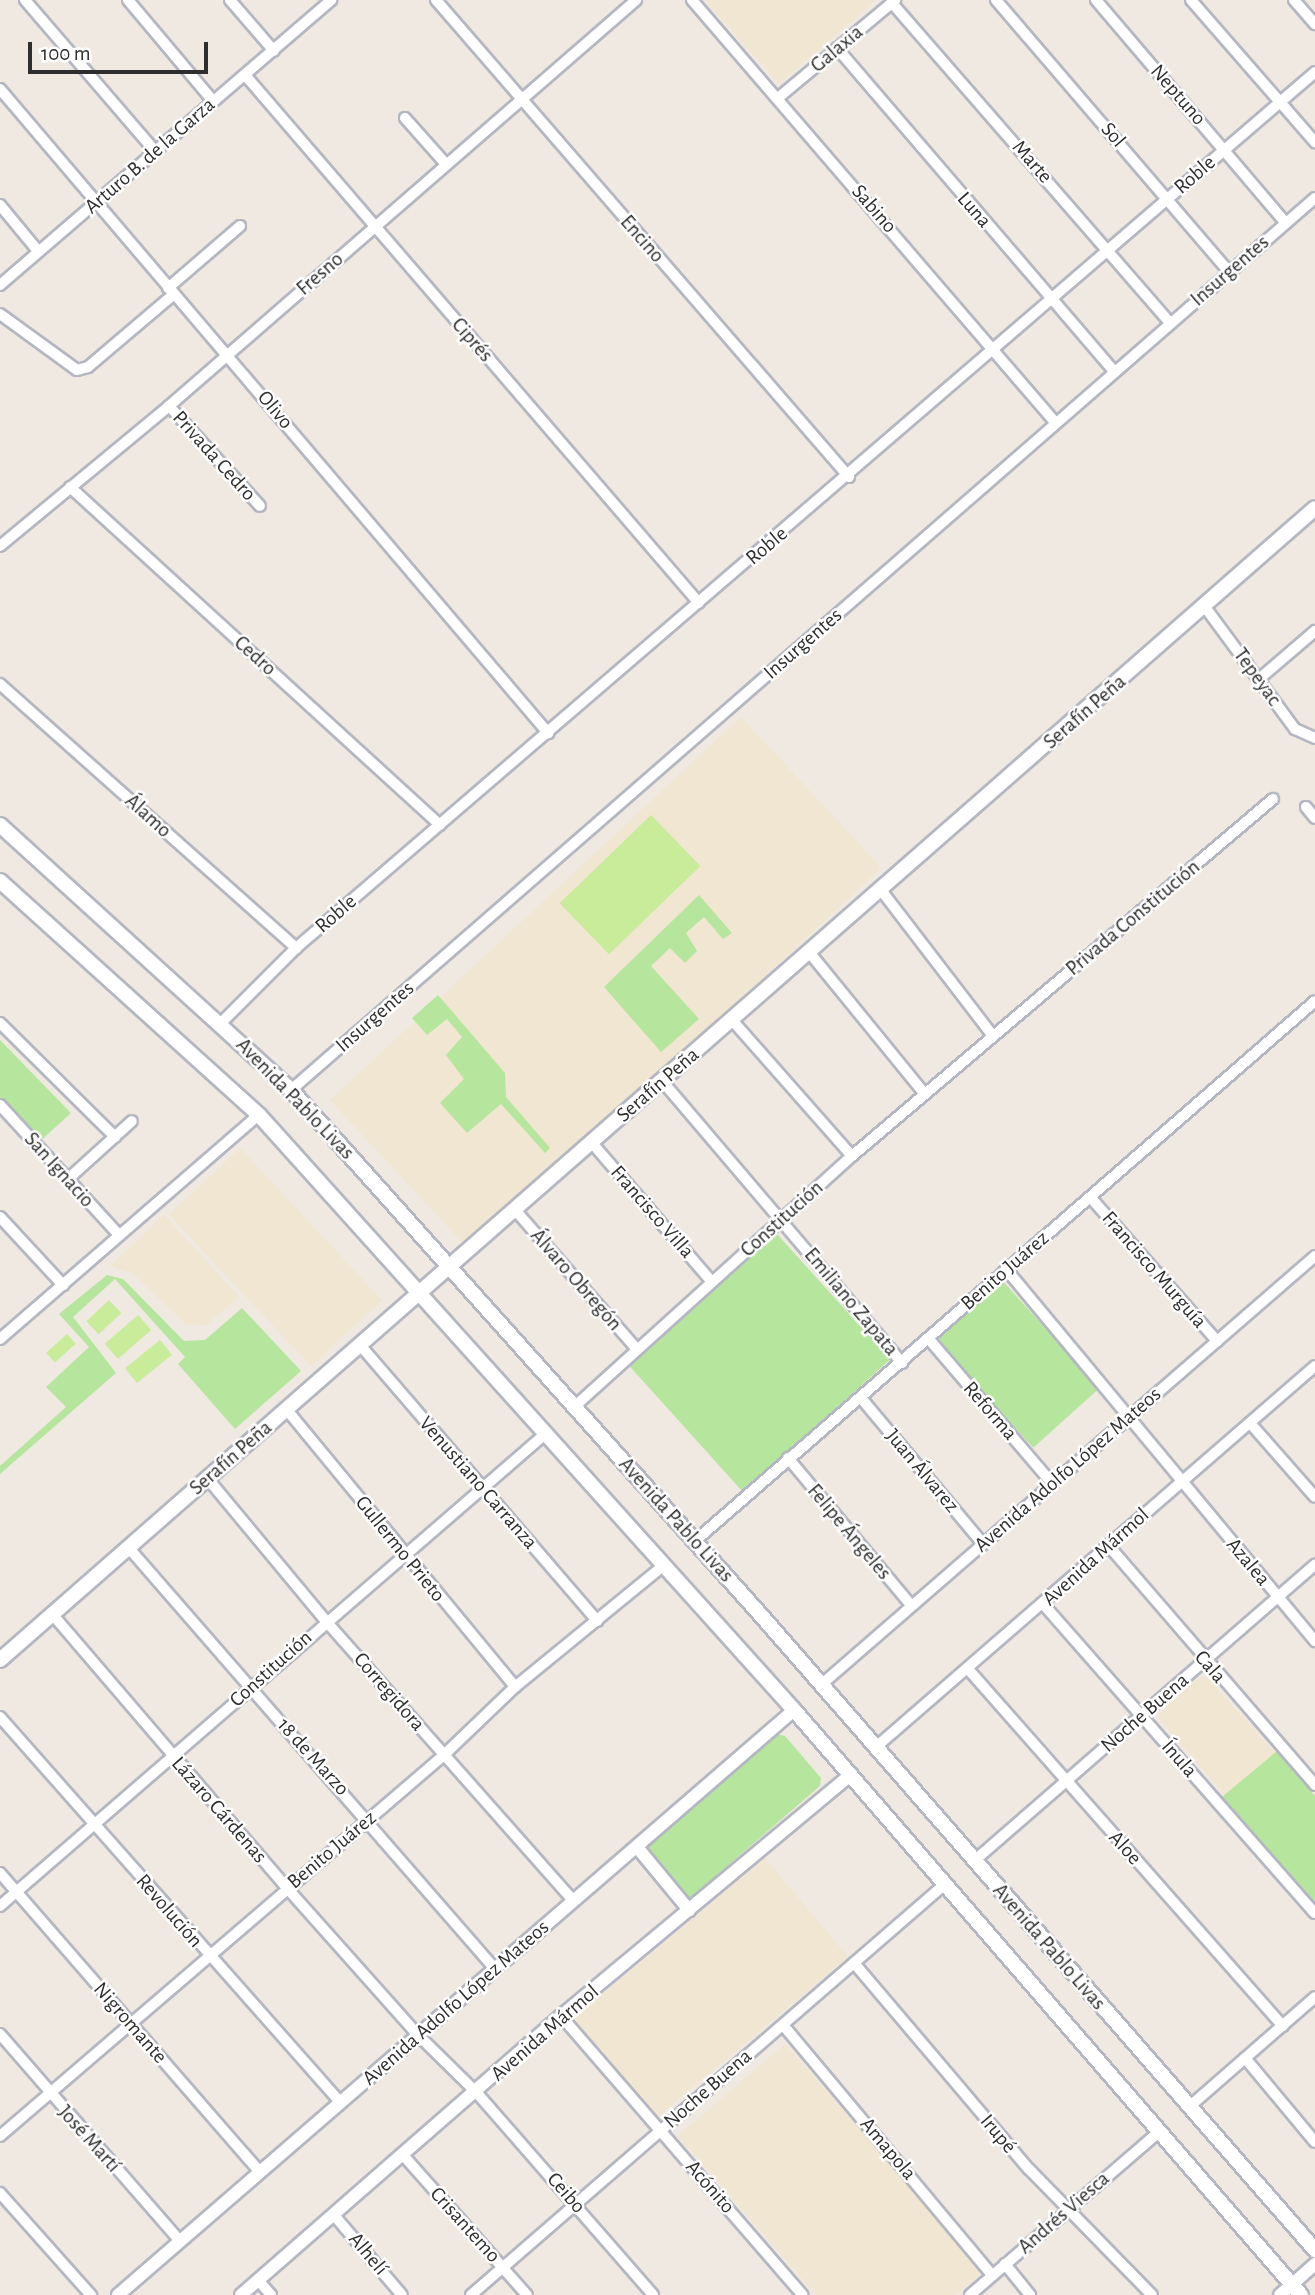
<!DOCTYPE html>
<meta charset="utf-8">
<style>
body{margin:0}
#map{position:relative;width:1315px;height:2295px;overflow:hidden;background:#efe9e1;font-family:"Alegreya Sans",sans-serif}
div>[style]{position:absolute}
[style*='--x']{left:calc(var(--x)*1px);top:calc(var(--y)*1px);width:calc(var(--w)*1px);rotate:calc(var(--a)*1deg)}
.education>*{inset:0;background:#f0e6d1;transform-origin:0 0}
.green>*{inset:0;background:#b6e59e;transform-origin:0 0}
.pitch>*{inset:0;background:#c9ec9a;transform-origin:0 0}
.roads{filter:drop-shadow(2px 0 #b4b7c1) drop-shadow(-2px 0 #b4b7c1) drop-shadow(0 2px #b4b7c1) drop-shadow(0 -2px #b4b7c1)}
.minor>*{height:10px;margin:-5px;padding:0 5px;transform-origin:5px;border-radius:5px;background:#fff}
.tertiary>*{height:12px;margin:-6px;padding:0 6px;transform-origin:6px;border-radius:6px;background:#fff}
.secondary>*{height:14px;margin:-7px;padding:0 7px;transform-origin:7px;border-radius:7px;background:#fff}
span{translate:-50% -50%;white-space:nowrap;text-align:center;line-height:1.15;-webkit-text-stroke:5px #fff;paint-order:stroke}
.street-label{font-size:21px;color:#2e2e2e}
.scale{position:absolute;left:28px;top:42px;width:180px;height:32px;box-sizing:border-box;border:4px solid #2e2e2e;border-top:0;padding-left:9px;font-size:21px;line-height:24px;white-space:nowrap;color:#2e2e2e;-webkit-text-stroke:5px #fff;paint-order:stroke}
</style>
<div id="map">
<div class="education">
<div style="clip-path:polygon(704px 0,876px 0,779px 84px)"></div>
<div style="left:741px;top:717px;width:206px;height:562px;rotate:47deg"></div>
<div style="left:240px;top:1148px;width:208px;height:97px;rotate:47deg"></div>
<div style="clip-path:polygon(164px 1215px,239px 1297px,206px 1325px,186px 1324px,132px 1273px,110px 1266px)"></div>
<div style="clip-path:polygon(1200px 1677px,1207px 1677px,1275px 1753px,1225px 1795px,1159px 1719px,1159px 1714px)"></div>
<div style="left:765px;top:1858px;width:129px;height:255px;rotate:50deg"></div>
<div style="clip-path:polygon(785px 2044px,981px 2268px,978px 2276px,956px 2295px,816px 2295px,678px 2136px)"></div>
</div>
<div class="green">
<div style="clip-path:polygon(699px 895px,732px 933px,723px 939px,704px 917px,686px 933px,697px 951px,685px 963px,670px 948px,651px 966px,699px 1019px,661px 1052px,604px 987px)"></div>
<div style="clip-path:polygon(438px 995px,505px 1073px,506px 1097px,550px 1148px,545px 1153px,501px 1104px,467px 1133px,440px 1103px,464px 1079px,446px 1055px,462px 1037px,447px 1019px,427px 1035px,412px 1018px)"></div>
<div style="clip-path:polygon(0 1040px,71px 1113px,38px 1143px,0 1099px)"></div>
<div style="left:777px;top:1234px;width:169px;height:198px;rotate:48deg"></div>
<div style="clip-path:polygon(107px 1275px,123px 1279px,184px 1341px,205px 1340px,242px 1308px,301px 1371px,235px 1429px,178px 1364px,185px 1357px,115px 1279px,73px 1317px,116px 1373px,0 1474px,0 1466px,66px 1407px,46px 1387px,89px 1347px,59px 1314px)"></div>
<div style="left:1001px;top:1279px;width:147px;height:89px;rotate:48deg"></div>
<div style="clip-path:polygon(776px 1734px,785px 1736px,821px 1778px,820px 1786px,689px 1899px,681px 1896px,646px 1853px,646px 1847px)"></div>
<div style="clip-path:polygon(1277px 1751px,1315px 1796px,1315px 1902px,1222px 1797px)"></div>
</div>
<div class="pitch">
<div style="left:651px;top:815px;width:71px;height:127px;rotate:46deg"></div>
<div style="left:109px;top:1300px;width:18px;height:31px;rotate:47deg"></div>
<div style="left:138px;top:1315px;width:20px;height:44px;rotate:49deg"></div>
<div style="left:67px;top:1334px;width:13px;height:28px;rotate:48deg"></div>
<div style="left:160px;top:1340px;width:19px;height:45px;rotate:51deg"></div>
</div>
<div class="roads">
<div class="minor">
<div style="--x:25;--y:0;--w:199;--a:49.3"></div>
<div style="--x:128;--y:0;--w:132;--a:49.9"></div>
<div style="--x:230;--y:0;--w:67;--a:49.2"></div>
<div style="--x:436;--y:0;--w:631;--a:49.11"></div>
<div style="--x:692;--y:0;--w:555;--a:49.31"></div>
<div style="--x:996;--y:0;--w:357;--a:49.4"></div>
<div style="--x:1096;--y:0;--w:293;--a:49.6"></div>
<div style="--x:1191;--y:0;--w:189;--a:48.9"></div>
<div style="--x:1294;--y:0;--w:32;--a:49"></div>
<div style="--x:892;--y:3;--w:424;--a:49"></div>
<div style="--x:837;--y:48;--w:424;--a:49.4"></div>
<div style="--x:245;--y:75;--w:696;--a:49.31"></div>
<div style="--x:0;--y:89;--w:846;--a:49.6"></div>
<div style="--x:778;--y:98;--w:153;--a:-39.9"></div>
<div style="--x:405;--y:118;--w:60;--a:48.4"></div>
<div style="--x:0;--y:205;--w:60;--a:50.4"></div>
<div style="--x:0;--y:285;--w:437;--a:-40.7"></div>
<div style="--x:168;--y:288;--w:95;--a:-40.7"></div>
<div style="--x:0;--y:314;--w:95;--a:36"></div>
<div style="--x:77;--y:370;--w:11;--a:-15"></div>
<div style="--x:88;--y:367;--w:113;--a:-40.3"></div>
<div style="--x:169;--y:406;--w:135;--a:47.7"></div>
<div style="--x:70;--y:487;--w:501;--a:42.41"></div>
<div style="--x:0;--y:546;--w:219;--a:-39.6"></div>
<div style="--x:169;--y:406;--w:619;--a:-41"></div>
<div style="--x:1205;--y:607;--w:152;--a:53.6"></div>
<div style="--x:1295;--y:729;--w:22;--a:24"></div>
<div style="--x:1259;--y:679;--w:74;--a:-40.6"></div>
<div style="--x:0;--y:684;--w:397;--a:41.7"></div>
<div style="--x:1306;--y:807;--w:14;--a:51"></div>
<div style="--x:881;--y:890;--w:184;--a:52.5"></div>
<div style="--x:809;--y:952;--w:183;--a:50.8"></div>
<div style="--x:732;--y:1020;--w:181;--a:48.6"></div>
<div style="--x:0;--y:1023;--w:162;--a:44.7"></div>
<div style="--x:221;--y:1023;--w:106;--a:-45"></div>
<div style="--x:296;--y:948;--w:1344;--a:-40.68"></div>
<div style="--x:663;--y:1082;--w:369;--a:49.6"></div>
<div style="--x:291;--y:1090;--w:1358;--a:-41.06"></div>
<div style="--x:0;--y:1105;--w:176;--a:47.5"></div>
<div style="--x:592;--y:1143;--w:182;--a:49.2"></div>
<div style="--x:68;--y:1179;--w:86;--a:-42.2"></div>
<div style="--x:1091;--y:1198;--w:191;--a:48.6"></div>
<div style="--x:516;--y:1211;--w:184;--a:48.8"></div>
<div style="--x:0;--y:1217;--w:93;--a:47.2"></div>
<div style="--x:1006;--y:1269;--w:484;--a:50.3"></div>
<div style="--x:928;--y:1338;--w:191;--a:49.5"></div>
<div style="--x:0;--y:1339;--w:342;--a:-40.9"></div>
<div style="--x:360;--y:1345;--w:364;--a:49.3"></div>
<div style="--x:861;--y:1398;--w:190;--a:50.1"></div>
<div style="--x:574;--y:1407;--w:375;--a:-42.1"></div>
<div style="--x:852;--y:1156;--w:552;--a:-40.3"></div>
<div style="--x:287;--y:1410;--w:359;--a:50.5"></div>
<div style="--x:1250;--y:1423;--w:98;--a:48.7"></div>
<div style="--x:788;--y:1458;--w:192;--a:50.1"></div>
<div style="--x:208;--y:1479;--w:183;--a:50.3"></div>
<div style="--x:325;--y:1620;--w:375;--a:48.5"></div>
<div style="--x:695;--y:1541;--w:822;--a:-41.05"></div>
<div style="--x:1108;--y:1545;--w:317;--a:49.2"></div>
<div style="--x:128;--y:1547;--w:559;--a:48.99"></div>
<div style="--x:1044;--y:1605;--w:410;--a:48.7"></div>
<div style="--x:53;--y:1615;--w:360;--a:49.4"></div>
<div style="--x:287;--y:1888;--w:198;--a:48.3"></div>
<div style="--x:419;--y:2036;--w:81;--a:44.5"></div>
<div style="--x:477;--y:2093;--w:268;--a:48.9"></div>
<div style="--x:968;--y:1669;--w:476;--a:48.6"></div>
<div style="--x:822;--y:1684;--w:653;--a:-40.96"></div>
<div style="--x:0;--y:1717;--w:515;--a:48.54"></div>
<div style="--x:876;--y:1747;--w:581;--a:-40.95"></div>
<div style="--x:974;--y:1861;--w:452;--a:-41"></div>
<div style="--x:0;--y:1873;--w:396;--a:49"></div>
<div style="--x:0;--y:1906;--w:721;--a:-40.89"></div>
<div style="--x:854;--y:1963;--w:270;--a:49.7"></div>
<div style="--x:1029;--y:2169;--w:176;--a:45.7"></div>
<div style="--x:561;--y:2016;--w:369;--a:49.1"></div>
<div style="--x:783;--y:2025;--w:326;--a:50.1"></div>
<div style="--x:0;--y:2034;--w:274;--a:49"></div>
<div style="--x:1245;--y:2058;--w:109;--a:50.2"></div>
<div style="--x:1189;--y:2107;--w:167;--a:-41.1"></div>
<div style="--x:0;--y:2136;--w:585;--a:-40.63"></div>
<div style="--x:444;--y:1755;--w:98;--a:-43.8"></div>
<div style="--x:515;--y:1687;--w:193;--a:-39.3"></div>
<div style="--x:403;--y:2155;--w:187;--a:48.5"></div>
<div style="--x:0;--y:2193;--w:137;--a:48.3"></div>
<div style="--x:333;--y:2214;--w:106;--a:49.6"></div>
<div style="--x:1005;--y:2264;--w:40;--a:51"></div>
<div style="--x:258;--y:2280;--w:20;--a:49"></div>
<div style="--x:471;--y:2295;--w:627;--a:-40.93"></div>
<div style="--x:970;--y:2295;--w:250;--a:-40.8"></div>
</div>
<div class="tertiary">
<div style="--x:637;--y:1847;--w:82;--a:50.5"></div>
<div style="--x:118;--y:2295;--w:894;--a:-40.87"></div>
<div style="--x:241;--y:2295;--w:425;--a:-41.1"></div>
<div style="--x:561;--y:2016;--w:378;--a:-39.8"></div>
<div style="--x:1280;--y:2295;--w:47;--a:-41.5"></div>
</div>
<div class="secondary">
<div style="--x:0;--y:825;--w:394;--a:42.3"></div>
<div style="--x:291;--y:1090;--w:702;--a:48.18"></div>
<div style="--x:759;--y:1613;--w:846;--a:48.88"></div>
<div style="--x:0;--y:881;--w:349;--a:42.1"></div>
<div style="--x:259;--y:1115;--w:800;--a:48.04"></div>
<div style="--x:794;--y:1710;--w:774;--a:49.09"></div>
<div style="--x:0;--y:1660;--w:1748;--a:-41.22"></div>
</div>
</div>
<div class="street-label">
<span style="left:837px;top:49px;rotate:-40deg">Galaxia</span>
<span style="left:1178px;top:95px;rotate:49deg">Neptuno</span>
<span style="left:1113px;top:135px;rotate:49deg">Sol</span>
<span style="left:150px;top:156px;rotate:-41deg">Arturo B. de la Garza</span>
<span style="left:1032px;top:162px;rotate:49deg">Marte</span>
<span style="left:1195px;top:175px;rotate:-41deg">Roble</span>
<span style="left:874px;top:209px;rotate:49deg">Sabino</span>
<span style="left:974px;top:210px;rotate:49deg">Luna</span>
<span style="left:642px;top:239px;rotate:49deg">Encino</span>
<span style="left:1230px;top:271px;rotate:-41deg">Insurgentes</span>
<span style="left:320px;top:274px;rotate:-41deg">Fresno</span>
<span style="left:472px;top:340px;rotate:49deg">Ciprés</span>
<span style="left:275px;top:410px;rotate:50deg">Olivo</span>
<span style="left:214px;top:456px;rotate:48deg">Privada Cedro</span>
<span style="left:767px;top:546px;rotate:-40deg">Roble</span>
<span style="left:803px;top:644px;rotate:-41deg">Insurgentes</span>
<span style="left:255px;top:656px;rotate:42deg">Cedro</span>
<span style="left:1257px;top:677px;rotate:54deg">Tepeyac</span>
<span style="left:1085px;top:712px;rotate:-41deg">Serafín Peña</span>
<span style="left:148px;top:816px;rotate:42deg">Álamo</span>
<span style="left:336px;top:914px;rotate:-41deg">Roble</span>
<span style="left:1133px;top:918px;rotate:-40deg">Privada Constitución</span>
<span style="left:375px;top:1017px;rotate:-41deg">Insurgentes</span>
<span style="left:658px;top:1085px;rotate:-41deg">Serafín Peña</span>
<span style="left:295px;top:1099px;rotate:46deg">Avenida Pablo Livas</span>
<span style="left:59px;top:1170px;rotate:48deg">San Ignacio</span>
<span style="left:652px;top:1212px;rotate:49deg">Francisco Villa</span>
<span style="left:782px;top:1219px;rotate:-42deg">Constitución</span>
<span style="left:1154px;top:1270px;rotate:49deg">Francisco Murguía</span>
<span style="left:1005px;top:1271px;rotate:-41deg">Benito Juárez</span>
<span style="left:576px;top:1280px;rotate:49deg">Álvaro Obregón</span>
<span style="left:851px;top:1302px;rotate:50deg">Emiliano Zapata</span>
<span style="left:990px;top:1411px;rotate:49deg">Reforma</span>
<span style="left:231px;top:1458px;rotate:-41deg">Serafín Peña</span>
<span style="left:1068px;top:1470px;rotate:-41deg">Avenida Adolfo López Mateos</span>
<span style="left:922px;top:1471px;rotate:50deg">Juan Álvarez</span>
<span style="left:478px;top:1483px;rotate:49deg">Venustiano Carranza</span>
<span style="left:676px;top:1520px;rotate:48deg">Avenida Pablo Livas</span>
<span style="left:849px;top:1532px;rotate:50deg">Felipe Ángeles</span>
<span style="left:400px;top:1549px;rotate:51deg">Gullermo Prieto</span>
<span style="left:1096px;top:1557px;rotate:-42deg">Avenida Mármol</span>
<span style="left:1248px;top:1562px;rotate:50deg">Azalea</span>
<span style="left:1210px;top:1667px;rotate:49deg">Cala</span>
<span style="left:271px;top:1669px;rotate:-42deg">Constitución</span>
<span style="left:389px;top:1692px;rotate:49deg">Corregidora</span>
<span style="left:1145px;top:1713px;rotate:-41deg">Noche Buena</span>
<span style="left:313px;top:1757px;rotate:48deg">18 de Marzo</span>
<span style="left:1179px;top:1759px;rotate:49deg">Ínula</span>
<span style="left:219px;top:1810px;rotate:49deg">Lázaro Cárdenas</span>
<span style="left:1125px;top:1848px;rotate:48deg">Aloe</span>
<span style="left:332px;top:1850px;rotate:-40deg">Benito Juárez</span>
<span style="left:169px;top:1911px;rotate:49deg">Revolución</span>
<span style="left:1049px;top:1947px;rotate:49deg">Avenida Pablo Livas</span>
<span style="left:456px;top:2003px;rotate:-41deg">Avenida Adolfo López Mateos</span>
<span style="left:130px;top:2023px;rotate:49deg">Nigromante</span>
<span style="left:545px;top:2033px;rotate:-41deg">Avenida Mármol</span>
<span style="left:708px;top:2089px;rotate:-41deg">Noche Buena</span>
<span style="left:998px;top:2134px;rotate:50deg">Irupé</span>
<span style="left:89px;top:2139px;rotate:48deg">José Martí</span>
<span style="left:888px;top:2149px;rotate:50deg">Amapola</span>
<span style="left:710px;top:2187px;rotate:49deg">Acónito</span>
<span style="left:566px;top:2193px;rotate:49deg">Ceibo</span>
<span style="left:1064px;top:2213px;rotate:-41deg">Andrés Viesca</span>
<span style="left:465px;top:2225px;rotate:48deg">Crisantemo</span>
<span style="left:368px;top:2254px;rotate:50deg">Alhelí</span>
</div>
<div class="scale">100 m</div>
</div>
